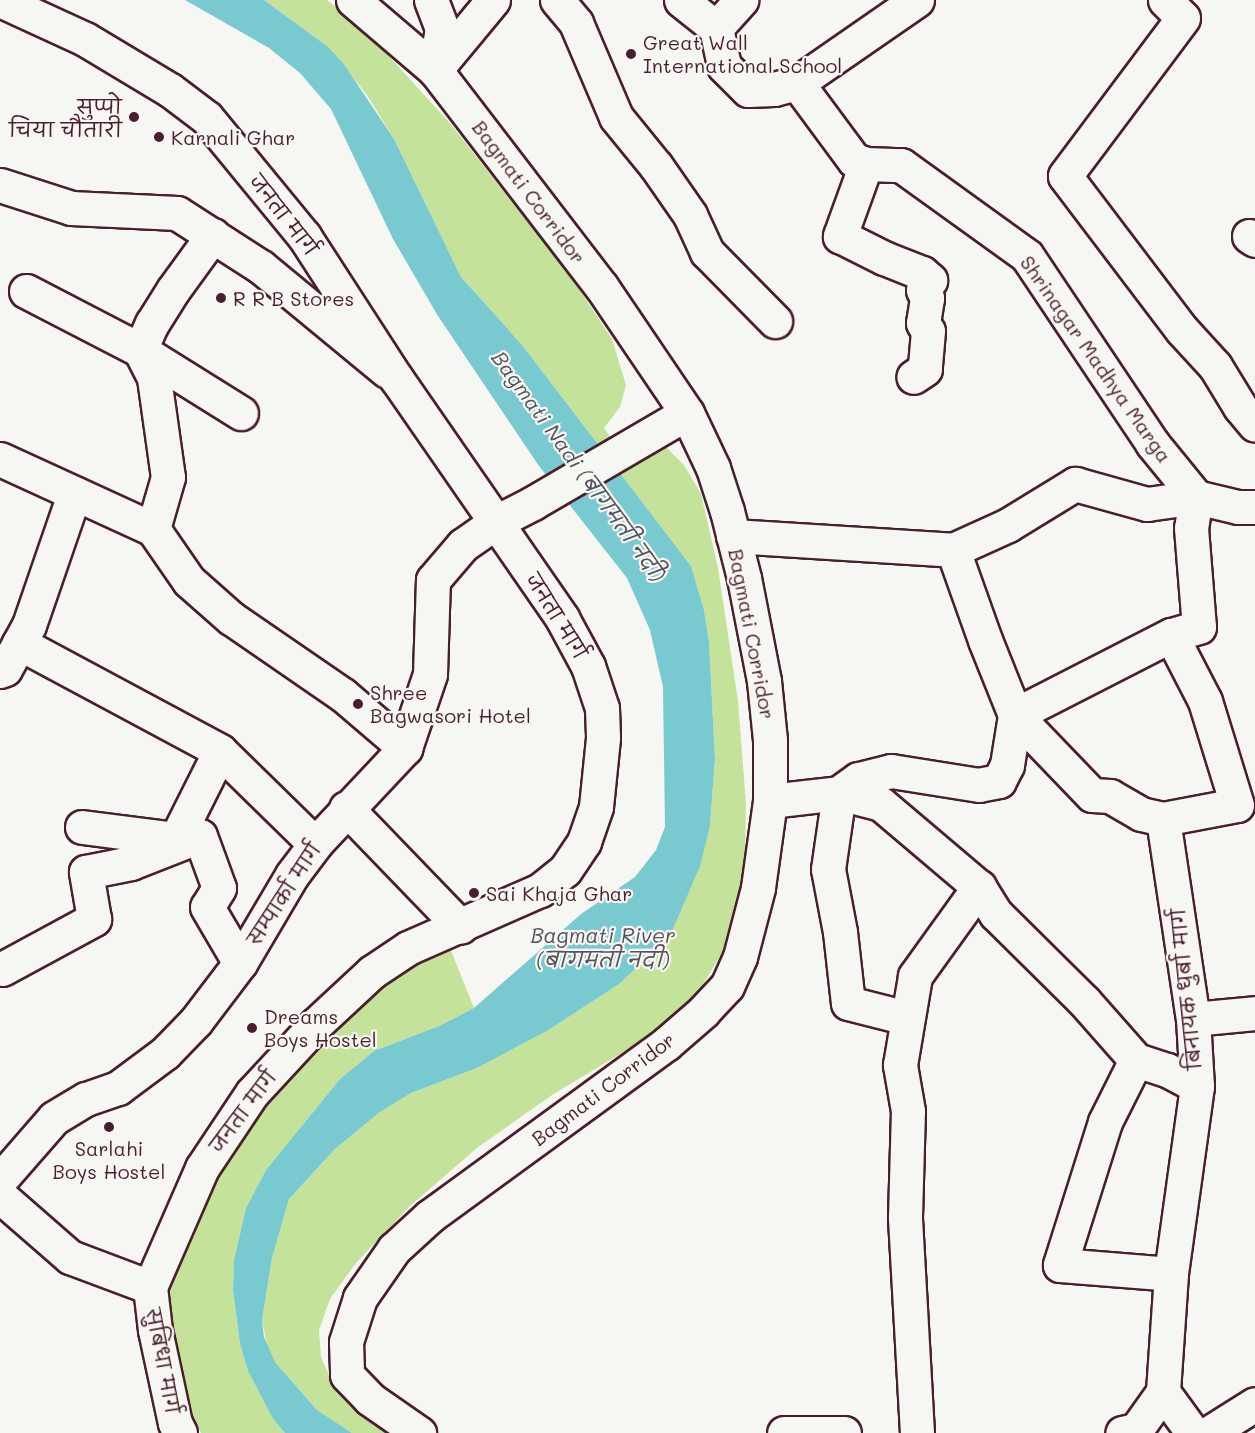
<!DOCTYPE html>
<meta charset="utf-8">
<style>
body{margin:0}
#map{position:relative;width:1255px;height:1433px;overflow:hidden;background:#f6f6f2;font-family:Mali,"Playpen Sans Deva",sans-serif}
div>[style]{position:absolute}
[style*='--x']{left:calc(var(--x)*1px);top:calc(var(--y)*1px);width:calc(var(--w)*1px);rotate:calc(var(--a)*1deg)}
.green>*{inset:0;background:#c5e29a}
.water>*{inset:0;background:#78c9d0}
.roads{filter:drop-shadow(2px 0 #4a1f2b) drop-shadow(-2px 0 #4a1f2b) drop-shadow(0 2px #4a1f2b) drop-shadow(0 -2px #4a1f2b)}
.minor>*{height:33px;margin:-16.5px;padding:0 16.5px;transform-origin:16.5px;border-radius:16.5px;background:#f6f6f2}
.major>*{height:33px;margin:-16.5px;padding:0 16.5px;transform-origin:16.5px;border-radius:16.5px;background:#f6f6f2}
.dots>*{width:16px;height:16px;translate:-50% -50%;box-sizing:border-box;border:3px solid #f6f6f2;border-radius:50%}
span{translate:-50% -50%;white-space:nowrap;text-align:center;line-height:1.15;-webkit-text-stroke:4.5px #f6f6f2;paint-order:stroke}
.poi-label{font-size:20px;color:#4a1f2b}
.left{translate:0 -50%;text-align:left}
.right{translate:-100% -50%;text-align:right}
.street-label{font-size:20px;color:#4a1f2b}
.water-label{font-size:21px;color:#58525d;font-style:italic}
</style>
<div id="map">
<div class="green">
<div style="clip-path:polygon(264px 0,327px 0,364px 29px,449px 122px,571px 277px,612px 339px,626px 385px,620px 407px,604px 428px,624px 457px,658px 446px,667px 448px,684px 465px,701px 494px,718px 568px,738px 701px,746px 804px,745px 860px,738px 908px,731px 930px,723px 951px,701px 988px,686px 1005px,650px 1036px,552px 1095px,477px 1148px,410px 1206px,356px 1263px,330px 1299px,319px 1330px,321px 1357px,331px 1380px,346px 1400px,385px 1433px,352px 1433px,317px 1410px,275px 1362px,268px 1350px,262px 1320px,272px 1258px,289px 1199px,335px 1149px,380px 1112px,411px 1093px,477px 1068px,547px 1031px,619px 984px,669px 938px,710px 826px,715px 759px,709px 642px,704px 610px,691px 566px,522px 345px,461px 277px,394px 139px,367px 95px,327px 46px)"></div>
<div style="clip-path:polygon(450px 948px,474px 1008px,439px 1026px,374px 1051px,340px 1079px,266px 1170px,246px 1208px,234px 1260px,233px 1292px,240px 1344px,248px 1371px,273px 1419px,285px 1433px,201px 1433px,185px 1397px,168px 1327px,169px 1290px,176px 1258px,204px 1193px,257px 1110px,365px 999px,405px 969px)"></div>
</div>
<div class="water">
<div style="clip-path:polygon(185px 0,264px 0,327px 46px,343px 63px,394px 139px,461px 277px,522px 345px,691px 566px,704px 610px,709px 642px,715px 759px,710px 826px,700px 866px,669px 938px,619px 984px,547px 1031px,477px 1068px,411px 1093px,380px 1112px,335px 1149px,289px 1199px,272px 1258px,262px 1320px,264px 1337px,275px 1362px,317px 1410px,352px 1433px,285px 1433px,273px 1419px,248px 1371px,240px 1344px,233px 1291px,234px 1260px,246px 1208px,266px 1170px,340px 1079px,374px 1051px,439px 1026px,474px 1008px,581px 914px,635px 877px,656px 850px,665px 827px,663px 687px,650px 630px,627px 578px,539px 466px,438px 316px,393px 239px,331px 109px,300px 73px,269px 48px)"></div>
</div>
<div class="roads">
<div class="minor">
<div style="--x:431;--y:0;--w:30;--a:69"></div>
<div style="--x:442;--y:28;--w:43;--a:99.5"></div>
<div style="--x:557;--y:0;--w:30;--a:50"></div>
<div style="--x:576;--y:23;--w:102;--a:66.9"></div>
<div style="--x:616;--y:117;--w:63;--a:50.8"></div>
<div style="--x:656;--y:166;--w:60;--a:55.2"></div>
<div style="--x:690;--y:215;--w:41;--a:65.3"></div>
<div style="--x:707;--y:252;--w:97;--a:45.4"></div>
<div style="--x:681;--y:0;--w:45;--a:38.7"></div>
<div style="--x:716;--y:28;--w:39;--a:78"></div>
<div style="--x:724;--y:66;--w:34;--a:45"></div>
<div style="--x:748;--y:90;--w:26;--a:-2"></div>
<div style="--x:774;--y:89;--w:24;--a:-15"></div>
<div style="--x:797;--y:83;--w:96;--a:53.5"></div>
<div style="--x:854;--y:160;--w:13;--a:18"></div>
<div style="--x:866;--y:164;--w:35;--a:2"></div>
<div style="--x:901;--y:165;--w:155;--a:35.8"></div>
<div style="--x:1027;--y:256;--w:225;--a:56.2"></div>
<div style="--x:1152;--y:443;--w:70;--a:50.8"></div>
<div style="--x:1196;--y:497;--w:31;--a:99"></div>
<div style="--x:1191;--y:528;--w:99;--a:85.4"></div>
<div style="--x:1199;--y:627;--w:29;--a:164"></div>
<div style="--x:1171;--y:635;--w:175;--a:152.9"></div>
<div style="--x:1015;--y:715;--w:51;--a:99.1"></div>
<div style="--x:1007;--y:765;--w:18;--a:117"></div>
<div style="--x:999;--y:781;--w:20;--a:169"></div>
<div style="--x:979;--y:785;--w:89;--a:-171"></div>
<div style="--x:891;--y:771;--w:34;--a:166"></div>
<div style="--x:858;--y:779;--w:24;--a:144"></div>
<div style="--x:839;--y:793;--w:77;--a:98.2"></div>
<div style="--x:828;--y:869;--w:64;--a:79.2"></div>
<div style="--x:840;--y:932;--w:71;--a:83.6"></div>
<div style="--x:848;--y:1003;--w:61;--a:14.3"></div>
<div style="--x:1165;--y:0;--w:25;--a:45"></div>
<div style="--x:1183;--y:18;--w:197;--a:126.8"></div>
<div style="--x:1065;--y:176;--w:193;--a:52.8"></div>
<div style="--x:1182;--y:330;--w:49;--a:47.5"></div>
<div style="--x:1215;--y:366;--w:48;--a:58.6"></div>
<div style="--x:1240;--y:407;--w:23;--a:50"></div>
<div style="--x:716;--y:28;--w:38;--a:-48"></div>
<div style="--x:435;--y:70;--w:91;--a:-50.4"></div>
<div style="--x:797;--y:83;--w:146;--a:-34.7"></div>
<div style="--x:866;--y:164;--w:77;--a:109.9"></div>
<div style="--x:840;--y:236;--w:49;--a:26.6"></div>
<div style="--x:884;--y:258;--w:41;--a:21.5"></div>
<div style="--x:922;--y:273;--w:11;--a:41"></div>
<div style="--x:930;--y:280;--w:12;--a:125"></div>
<div style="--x:923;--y:290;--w:9;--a:63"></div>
<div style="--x:927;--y:298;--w:25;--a:99"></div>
<div style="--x:923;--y:323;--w:9;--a:58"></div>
<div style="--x:928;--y:331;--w:38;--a:95"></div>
<div style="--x:925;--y:369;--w:14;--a:146"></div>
<div style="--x:0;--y:185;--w:75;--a:17.9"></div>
<div style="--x:71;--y:208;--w:106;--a:2.7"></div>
<div style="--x:177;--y:213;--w:100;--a:32.7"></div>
<div style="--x:261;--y:267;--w:163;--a:39.5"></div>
<div style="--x:213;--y:235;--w:68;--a:126"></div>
<div style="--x:173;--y:290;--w:39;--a:122"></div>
<div style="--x:152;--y:323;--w:30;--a:114"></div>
<div style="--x:140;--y:350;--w:119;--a:32"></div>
<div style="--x:1249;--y:236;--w:7;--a:34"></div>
<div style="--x:26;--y:291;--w:128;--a:27.4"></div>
<div style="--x:140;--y:350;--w:31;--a:63"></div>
<div style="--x:154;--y:378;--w:100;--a:82"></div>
<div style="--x:168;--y:477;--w:54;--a:106.1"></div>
<div style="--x:0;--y:459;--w:168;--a:24.6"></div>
<div style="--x:153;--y:529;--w:63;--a:55.3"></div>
<div style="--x:189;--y:581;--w:56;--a:41.4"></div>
<div style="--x:231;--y:618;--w:136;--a:34.5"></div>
<div style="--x:343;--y:695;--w:82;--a:40.5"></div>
<div style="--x:733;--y:536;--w:220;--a:3.6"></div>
<div style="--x:953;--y:550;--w:60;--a:-24.4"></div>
<div style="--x:1008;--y:525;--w:79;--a:-31.5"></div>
<div style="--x:1075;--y:484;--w:75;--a:15.5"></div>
<div style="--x:1147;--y:504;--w:49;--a:-8.1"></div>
<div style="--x:1196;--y:497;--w:43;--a:13.4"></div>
<div style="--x:1238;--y:507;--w:17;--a:0"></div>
<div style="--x:953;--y:550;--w:96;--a:70.4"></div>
<div style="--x:985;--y:640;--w:81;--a:68.2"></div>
<div style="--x:1015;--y:715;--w:111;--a:46.1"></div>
<div style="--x:1092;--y:795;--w:18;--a:3"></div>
<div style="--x:1110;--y:796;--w:36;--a:30"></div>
<div style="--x:1141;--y:814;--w:23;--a:13"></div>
<div style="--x:1163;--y:819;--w:202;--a:81.5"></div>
<div style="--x:1193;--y:1019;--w:67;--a:86.6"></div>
<div style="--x:1197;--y:1086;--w:190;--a:97.9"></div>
<div style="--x:1171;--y:1274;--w:118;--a:93.9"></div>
<div style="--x:1163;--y:1392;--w:47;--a:125.4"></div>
<div style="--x:1136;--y:1430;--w:14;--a:168"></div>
<div style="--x:19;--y:643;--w:228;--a:28.2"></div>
<div style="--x:0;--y:671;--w:5;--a:-22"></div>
<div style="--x:5;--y:669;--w:50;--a:-61.4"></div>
<div style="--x:29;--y:625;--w:139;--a:-71"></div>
<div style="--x:770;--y:801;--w:69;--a:-6.6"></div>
<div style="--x:839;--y:793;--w:43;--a:14.7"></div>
<div style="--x:881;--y:804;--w:128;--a:40.3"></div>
<div style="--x:979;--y:887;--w:32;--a:58"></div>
<div style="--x:996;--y:914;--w:124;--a:44.7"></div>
<div style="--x:1084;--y:1001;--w:79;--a:48.6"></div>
<div style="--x:1136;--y:1060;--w:33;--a:18"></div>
<div style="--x:1167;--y:1070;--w:34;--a:28"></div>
<div style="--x:346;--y:808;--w:165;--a:46"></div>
<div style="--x:1163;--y:819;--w:75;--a:-10.7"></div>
<div style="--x:1237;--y:805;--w:109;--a:-107.1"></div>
<div style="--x:1205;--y:701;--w:74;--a:-117.3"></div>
<div style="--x:82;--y:827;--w:95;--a:7.3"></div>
<div style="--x:176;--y:839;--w:98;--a:-63.4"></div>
<div style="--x:220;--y:751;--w:133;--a:44.4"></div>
<div style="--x:2;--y:969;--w:105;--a:-28.5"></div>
<div style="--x:94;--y:919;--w:48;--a:-99.7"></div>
<div style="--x:86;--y:872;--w:46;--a:-11.3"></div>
<div style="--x:131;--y:863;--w:74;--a:-21.4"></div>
<div style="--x:200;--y:836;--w:55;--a:69.9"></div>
<div style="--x:219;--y:888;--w:22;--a:122"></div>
<div style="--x:207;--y:907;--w:65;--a:59.5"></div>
<div style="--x:1193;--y:1019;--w:62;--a:-5.5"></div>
<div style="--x:1136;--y:1060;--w:69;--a:116.6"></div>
<div style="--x:1105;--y:1122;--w:150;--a:107.5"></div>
<div style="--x:1060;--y:1265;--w:111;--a:4.6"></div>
<div style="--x:0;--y:1180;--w:82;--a:-48.9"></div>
<div style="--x:54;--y:1118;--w:37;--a:-31"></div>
<div style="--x:86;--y:1099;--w:34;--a:-19"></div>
<div style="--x:118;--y:1088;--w:59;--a:-36.7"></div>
<div style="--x:165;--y:1053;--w:45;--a:-45.9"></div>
<div style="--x:196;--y:1021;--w:73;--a:-52.8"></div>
<div style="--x:240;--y:963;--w:102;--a:-59.4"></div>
<div style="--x:292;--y:875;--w:39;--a:-53"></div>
<div style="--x:315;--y:844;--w:132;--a:-46.8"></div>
<div style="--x:405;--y:748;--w:78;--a:-71.3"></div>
<div style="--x:430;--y:674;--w:94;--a:-88.2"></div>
<div style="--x:433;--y:580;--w:46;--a:-49.4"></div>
<div style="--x:463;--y:545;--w:40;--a:-34.9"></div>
<div style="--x:496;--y:522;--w:42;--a:-27.2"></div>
<div style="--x:533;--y:503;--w:178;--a:-30.3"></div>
<div style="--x:0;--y:1196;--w:93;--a:41.1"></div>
<div style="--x:70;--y:1257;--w:85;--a:20.6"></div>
<div style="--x:1163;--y:1392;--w:51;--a:53.8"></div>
<div style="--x:784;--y:1433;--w:60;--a:0"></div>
<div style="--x:917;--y:1433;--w:216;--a:-93.2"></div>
<div style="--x:905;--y:1217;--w:106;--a:-88.4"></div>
<div style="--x:908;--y:1111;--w:47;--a:-99.9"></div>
<div style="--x:900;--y:1065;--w:90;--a:-80.4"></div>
<div style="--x:915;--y:976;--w:110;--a:-54.3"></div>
<div style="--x:1209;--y:1433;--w:54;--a:-32.2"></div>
</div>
<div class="major">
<div style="--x:0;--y:0;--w:94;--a:24.6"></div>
<div style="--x:85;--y:39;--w:99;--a:31"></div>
<div style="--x:170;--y:90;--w:46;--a:37.1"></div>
<div style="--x:207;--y:118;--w:153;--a:50.6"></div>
<div style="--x:304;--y:236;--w:169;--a:57.1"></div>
<div style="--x:396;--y:378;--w:292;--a:55.3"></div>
<div style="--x:562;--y:618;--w:55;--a:61.6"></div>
<div style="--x:588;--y:666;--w:44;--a:71.6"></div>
<div style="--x:602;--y:708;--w:30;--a:88"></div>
<div style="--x:603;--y:738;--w:69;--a:95.8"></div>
<div style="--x:596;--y:807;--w:37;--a:109"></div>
<div style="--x:584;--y:842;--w:34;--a:124"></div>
<div style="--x:565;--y:870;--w:32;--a:141"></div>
<div style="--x:540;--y:890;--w:144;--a:156.3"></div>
<div style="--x:408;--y:948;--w:43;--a:146.3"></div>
<div style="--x:372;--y:972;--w:76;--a:137.1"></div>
<div style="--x:316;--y:1024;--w:94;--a:132.8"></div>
<div style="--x:252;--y:1093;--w:90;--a:123.7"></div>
<div style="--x:202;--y:1168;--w:130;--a:113.6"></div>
<div style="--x:150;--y:1287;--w:43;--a:83.4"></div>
<div style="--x:155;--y:1330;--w:95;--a:77.9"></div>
<div style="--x:175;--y:1423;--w:11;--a:63"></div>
<div style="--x:353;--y:0;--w:108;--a:40.5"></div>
<div style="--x:435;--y:70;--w:272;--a:52.5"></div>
<div style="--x:601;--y:286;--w:153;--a:55.9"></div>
<div style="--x:687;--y:413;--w:61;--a:64.7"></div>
<div style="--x:713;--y:468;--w:45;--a:72"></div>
<div style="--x:727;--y:511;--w:69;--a:75.8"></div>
<div style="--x:744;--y:578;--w:105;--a:79"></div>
<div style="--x:764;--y:681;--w:59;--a:84.2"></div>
<div style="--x:770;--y:740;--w:61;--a:90"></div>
<div style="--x:770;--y:801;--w:88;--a:97.9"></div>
<div style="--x:758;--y:888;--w:71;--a:104.6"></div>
<div style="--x:740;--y:957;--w:32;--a:114"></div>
<div style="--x:727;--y:986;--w:34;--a:133"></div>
<div style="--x:704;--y:1011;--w:50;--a:139"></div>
<div style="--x:666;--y:1044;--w:292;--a:143.9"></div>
<div style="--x:430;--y:1216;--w:49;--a:137.5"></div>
<div style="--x:394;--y:1249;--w:60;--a:124.8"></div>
<div style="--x:360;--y:1298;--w:46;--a:107.7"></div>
<div style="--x:346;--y:1342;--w:33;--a:88"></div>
<div style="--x:347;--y:1375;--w:33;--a:46"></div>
<div style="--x:370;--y:1399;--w:60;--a:34.8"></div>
</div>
</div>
<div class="dots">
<div style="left:631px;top:54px;background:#4a1f2b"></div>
<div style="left:134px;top:117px;background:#4a1f2b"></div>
<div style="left:159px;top:137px;background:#4a1f2b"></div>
<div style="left:221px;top:298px;background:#4a1f2b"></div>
<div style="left:358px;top:704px;background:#4a1f2b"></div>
<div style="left:474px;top:893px;background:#4a1f2b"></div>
<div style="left:252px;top:1028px;background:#4a1f2b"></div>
<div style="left:109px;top:1127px;background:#4a1f2b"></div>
</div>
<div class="poi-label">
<span class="left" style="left:643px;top:54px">Great Wall<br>International School</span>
<span class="right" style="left:122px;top:118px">सुप्पो<br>चिया चौतारी</span>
<span class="left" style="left:171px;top:137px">Karnali Ghar</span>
<span class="left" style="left:233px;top:298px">R R B Stores</span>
<span class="left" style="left:370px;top:704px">Shree<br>Bagwasori Hotel</span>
<span class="left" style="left:486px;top:893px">Sai Khaja Ghar</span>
<span class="left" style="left:264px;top:1028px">Dreams<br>Boys Hostel</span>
<span style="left:109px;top:1160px">Sarlahi<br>Boys Hostel</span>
</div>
<div class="street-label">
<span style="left:529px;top:192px;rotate:53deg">Bagmati Corridor</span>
<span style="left:284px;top:215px;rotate:52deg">जनता मार्ग</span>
<span style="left:1096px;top:359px;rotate:55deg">Shrinagar Madhya Marga</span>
<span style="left:557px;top:616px;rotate:58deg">जनता मार्ग</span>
<span style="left:752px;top:634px;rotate:79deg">Bagmati Corridor</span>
<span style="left:284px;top:894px;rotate:-57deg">सम्पार्का मार्ग</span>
<span style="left:1186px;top:989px;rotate:-96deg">बिनायक धुर्बा मार्ग</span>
<span style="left:603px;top:1089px;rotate:-37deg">Bagmati Corridor</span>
<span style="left:243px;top:1111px;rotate:-53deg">जनता मार्ग</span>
<span style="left:163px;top:1361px;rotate:79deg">सुबिधा मार्ग</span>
</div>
<div class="water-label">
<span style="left:579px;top:466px;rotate:54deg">Bagmati Nadi (बागमती नदी)</span>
<span style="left:603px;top:947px">Bagmati River<br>(बागमती नदी)</span>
</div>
</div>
